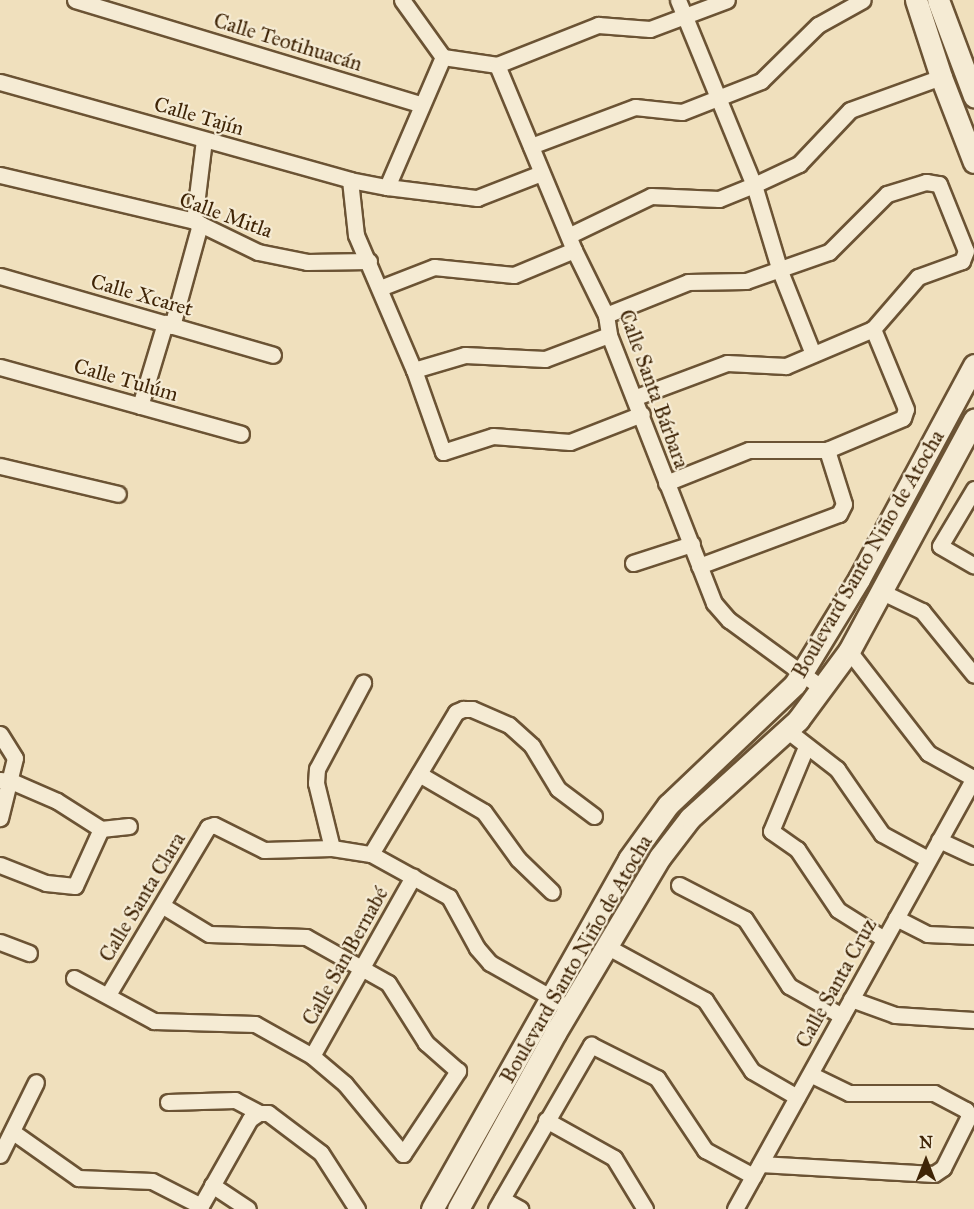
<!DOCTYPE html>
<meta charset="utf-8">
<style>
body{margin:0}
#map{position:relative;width:974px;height:1209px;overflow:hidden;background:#f0e0bd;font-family:"IM FELL Great Primer",serif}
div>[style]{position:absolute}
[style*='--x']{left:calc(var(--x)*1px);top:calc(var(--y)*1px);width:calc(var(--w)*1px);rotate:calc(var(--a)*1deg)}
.roads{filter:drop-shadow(2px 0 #6b5334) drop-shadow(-2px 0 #6b5334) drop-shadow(0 2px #6b5334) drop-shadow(0 -2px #6b5334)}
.street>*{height:15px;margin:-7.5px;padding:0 7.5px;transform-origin:7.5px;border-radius:7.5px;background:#f5ebd4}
.secondary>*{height:21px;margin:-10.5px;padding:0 10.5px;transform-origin:10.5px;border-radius:10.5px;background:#f5ebd4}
span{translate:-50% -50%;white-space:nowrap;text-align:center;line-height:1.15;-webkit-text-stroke:4.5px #f5ebd4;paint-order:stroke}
.street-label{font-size:21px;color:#3f2406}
.north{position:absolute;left:896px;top:1131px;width:60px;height:60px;-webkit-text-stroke:4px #f5ebd4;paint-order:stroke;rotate:0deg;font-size:16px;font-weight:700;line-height:24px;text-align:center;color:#3f2406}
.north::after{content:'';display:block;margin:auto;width:21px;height:27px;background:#3f2406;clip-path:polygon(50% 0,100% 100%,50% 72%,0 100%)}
</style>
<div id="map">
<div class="roads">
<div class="street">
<div style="--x:75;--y:0;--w:360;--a:16.8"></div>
<div style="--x:402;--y:0;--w:70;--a:54.3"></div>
<div style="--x:443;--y:57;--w:55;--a:8.4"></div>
<div style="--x:678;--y:0;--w:200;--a:67.7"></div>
<div style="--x:754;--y:185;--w:90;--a:73.2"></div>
<div style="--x:780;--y:271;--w:89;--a:68.3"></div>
<div style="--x:497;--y:65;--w:200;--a:67.4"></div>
<div style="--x:574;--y:250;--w:72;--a:63.8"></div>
<div style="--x:606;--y:315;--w:20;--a:81"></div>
<div style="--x:609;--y:335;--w:288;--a:68.6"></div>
<div style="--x:714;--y:603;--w:23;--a:49"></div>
<div style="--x:729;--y:620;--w:115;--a:36.2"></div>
<div style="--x:497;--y:65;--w:109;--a:-21.6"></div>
<div style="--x:598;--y:25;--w:52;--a:4.4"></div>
<div style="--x:650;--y:29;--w:82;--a:-20.6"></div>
<div style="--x:0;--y:82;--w:363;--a:15.6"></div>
<div style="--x:350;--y:180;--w:38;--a:11"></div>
<div style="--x:387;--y:187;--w:91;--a:7"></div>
<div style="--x:477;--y:198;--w:69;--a:-21.3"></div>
<div style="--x:531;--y:146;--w:111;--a:-20.6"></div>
<div style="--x:635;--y:107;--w:47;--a:6.1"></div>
<div style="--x:682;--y:112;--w:85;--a:-21.4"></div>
<div style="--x:761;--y:81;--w:80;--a:-44.5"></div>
<div style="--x:818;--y:25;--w:51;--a:-29.1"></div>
<div style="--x:0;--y:175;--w:199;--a:13.3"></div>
<div style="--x:194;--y:221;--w:71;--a:25.8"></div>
<div style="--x:258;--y:252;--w:50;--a:11.5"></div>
<div style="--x:307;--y:262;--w:62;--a:-0.9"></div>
<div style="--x:350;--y:180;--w:55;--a:83.8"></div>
<div style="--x:356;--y:235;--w:147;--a:66.8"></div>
<div style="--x:414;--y:370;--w:87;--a:70.5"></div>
<div style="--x:443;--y:452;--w:52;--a:-17.7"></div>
<div style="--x:493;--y:436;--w:77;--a:4.5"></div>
<div style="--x:570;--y:442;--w:77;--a:-21.3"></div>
<div style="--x:387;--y:187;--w:142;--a:-66.7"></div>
<div style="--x:194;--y:221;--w:82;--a:-83"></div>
<div style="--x:570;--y:235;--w:90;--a:-25.7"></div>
<div style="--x:651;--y:196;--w:68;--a:2.5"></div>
<div style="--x:719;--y:199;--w:38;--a:-22"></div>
<div style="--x:754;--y:185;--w:50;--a:-25"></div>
<div style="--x:799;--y:164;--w:74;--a:-46.6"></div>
<div style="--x:850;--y:110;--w:97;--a:-19.9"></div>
<div style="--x:0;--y:276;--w:284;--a:16.1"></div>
<div style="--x:380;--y:288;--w:58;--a:-21.3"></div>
<div style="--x:434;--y:267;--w:80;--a:5.7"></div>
<div style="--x:514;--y:275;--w:65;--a:-22.6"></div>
<div style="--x:606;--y:315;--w:88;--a:-21.9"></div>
<div style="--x:688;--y:282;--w:58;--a:-1"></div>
<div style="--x:746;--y:281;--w:88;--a:-19.3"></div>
<div style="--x:829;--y:252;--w:82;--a:-45"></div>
<div style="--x:887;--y:194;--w:41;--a:-17.1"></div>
<div style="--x:926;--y:182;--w:13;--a:9"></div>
<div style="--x:939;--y:184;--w:72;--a:68.1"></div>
<div style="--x:966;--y:251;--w:11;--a:112"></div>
<div style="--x:962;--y:261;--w:47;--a:160"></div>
<div style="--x:918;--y:277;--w:69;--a:130.9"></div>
<div style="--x:873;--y:329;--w:95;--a:157"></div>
<div style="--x:786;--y:366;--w:59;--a:-177.1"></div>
<div style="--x:727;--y:363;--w:97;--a:159.5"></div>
<div style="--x:172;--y:326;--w:106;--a:-74.6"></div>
<div style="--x:0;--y:367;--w:250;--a:15.5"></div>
<div style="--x:414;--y:370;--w:53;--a:-16.4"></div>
<div style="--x:465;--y:355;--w:80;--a:2.9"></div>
<div style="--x:545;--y:359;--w:68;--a:-20.6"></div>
<div style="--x:140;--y:406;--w:87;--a:-73.2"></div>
<div style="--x:0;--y:466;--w:121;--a:13.3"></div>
<div style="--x:666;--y:483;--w:89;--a:-21.7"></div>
<div style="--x:749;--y:450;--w:78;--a:0"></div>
<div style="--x:827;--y:450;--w:82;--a:-22.8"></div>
<div style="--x:903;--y:418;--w:9;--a:-72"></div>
<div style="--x:906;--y:409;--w:87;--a:-112.4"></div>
<div style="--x:974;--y:489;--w:66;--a:120.8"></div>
<div style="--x:940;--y:546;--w:39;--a:30"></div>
<div style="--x:633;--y:563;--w:62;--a:-17.9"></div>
<div style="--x:699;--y:566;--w:149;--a:-20.4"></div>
<div style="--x:839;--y:514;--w:11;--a:-63"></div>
<div style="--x:844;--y:504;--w:57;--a:-107.5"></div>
<div style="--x:880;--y:591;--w:47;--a:25.5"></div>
<div style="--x:922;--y:611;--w:82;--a:50.9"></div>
<div style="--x:849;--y:651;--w:129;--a:52.2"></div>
<div style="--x:928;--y:753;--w:51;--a:29.1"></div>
<div style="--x:788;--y:731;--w:62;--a:37.8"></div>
<div style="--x:837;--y:769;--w:79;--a:55.3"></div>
<div style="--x:882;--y:834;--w:52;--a:28.5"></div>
<div style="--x:0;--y:734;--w:28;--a:58"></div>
<div style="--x:15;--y:758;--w:62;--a:104"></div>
<div style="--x:806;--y:747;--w:91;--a:112.6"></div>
<div style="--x:771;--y:831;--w:32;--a:35"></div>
<div style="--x:797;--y:849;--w:73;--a:56.1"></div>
<div style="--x:838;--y:910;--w:54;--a:32.2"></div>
<div style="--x:419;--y:774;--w:75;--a:30.3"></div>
<div style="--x:484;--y:812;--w:58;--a:54.1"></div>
<div style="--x:518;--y:859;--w:47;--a:44.1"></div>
<div style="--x:0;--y:780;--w:11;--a:5"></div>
<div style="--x:11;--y:781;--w:50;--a:23.5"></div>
<div style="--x:57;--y:801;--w:52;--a:32.5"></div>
<div style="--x:101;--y:829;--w:28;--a:-6"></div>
<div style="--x:939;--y:840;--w:38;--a:25"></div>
<div style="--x:332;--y:848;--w:67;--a:-103.8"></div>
<div style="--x:316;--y:783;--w:14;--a:-86"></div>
<div style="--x:317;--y:769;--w:98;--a:-61.9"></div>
<div style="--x:371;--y:854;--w:165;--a:-59.1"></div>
<div style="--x:456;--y:712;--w:8;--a:-23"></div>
<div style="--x:463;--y:709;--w:9;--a:0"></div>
<div style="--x:472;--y:709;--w:40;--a:23.4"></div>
<div style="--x:509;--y:725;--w:31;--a:42"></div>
<div style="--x:532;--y:746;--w:50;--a:58.8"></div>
<div style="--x:558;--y:789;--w:45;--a:36.9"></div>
<div style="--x:0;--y:865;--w:49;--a:21.4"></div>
<div style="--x:46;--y:883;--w:29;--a:6"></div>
<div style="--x:75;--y:886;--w:63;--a:-65.5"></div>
<div style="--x:679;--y:885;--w:74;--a:27.3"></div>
<div style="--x:745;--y:919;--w:80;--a:56.7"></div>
<div style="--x:789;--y:986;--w:61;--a:29.5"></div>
<div style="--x:896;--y:918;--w:35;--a:27"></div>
<div style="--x:927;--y:934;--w:47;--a:2.4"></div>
<div style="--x:0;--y:942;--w:31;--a:21"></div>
<div style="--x:606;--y:946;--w:113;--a:28.6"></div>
<div style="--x:705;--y:1000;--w:85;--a:56.5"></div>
<div style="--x:752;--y:1071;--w:52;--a:30"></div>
<div style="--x:74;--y:978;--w:91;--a:28.3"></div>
<div style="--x:154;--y:1021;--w:101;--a:1.7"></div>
<div style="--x:255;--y:1024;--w:65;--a:29.3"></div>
<div style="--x:312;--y:1056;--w:43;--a:40.3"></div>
<div style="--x:345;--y:1084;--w:91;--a:50.4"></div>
<div style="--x:403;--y:1154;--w:100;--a:-56.5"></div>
<div style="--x:458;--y:1071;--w:43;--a:-138.8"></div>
<div style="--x:426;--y:1043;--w:71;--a:-122.3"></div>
<div style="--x:388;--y:983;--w:94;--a:-150.7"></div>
<div style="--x:306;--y:937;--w:97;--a:-178.2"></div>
<div style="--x:209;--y:934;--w:54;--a:-148.7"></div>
<div style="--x:109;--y:993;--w:193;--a:-59.2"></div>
<div style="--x:208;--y:827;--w:6;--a:-18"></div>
<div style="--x:214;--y:825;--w:56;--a:26.6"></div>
<div style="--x:264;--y:850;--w:68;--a:-1.7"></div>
<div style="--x:332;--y:848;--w:39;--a:9"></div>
<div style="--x:371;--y:854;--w:89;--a:28.9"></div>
<div style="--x:449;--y:897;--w:58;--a:61.2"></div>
<div style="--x:477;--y:948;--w:20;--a:49"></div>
<div style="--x:490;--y:963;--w:79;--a:29.5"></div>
<div style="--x:851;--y:999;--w:47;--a:20"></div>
<div style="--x:895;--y:1015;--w:79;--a:3.6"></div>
<div style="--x:312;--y:1056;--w:206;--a:-60.6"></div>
<div style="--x:168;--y:1102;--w:67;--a:-1.7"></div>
<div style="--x:235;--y:1100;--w:27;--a:28"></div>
<div style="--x:259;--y:1113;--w:9;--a:0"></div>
<div style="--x:268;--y:1113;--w:66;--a:37"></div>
<div style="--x:321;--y:1153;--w:67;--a:57.3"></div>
<div style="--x:546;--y:1120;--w:78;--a:29.2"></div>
<div style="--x:614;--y:1158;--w:60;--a:58.7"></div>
<div style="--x:13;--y:1132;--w:80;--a:35.3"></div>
<div style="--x:78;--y:1178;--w:74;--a:2.3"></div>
<div style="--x:152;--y:1181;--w:55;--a:27"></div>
<div style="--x:0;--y:1155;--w:81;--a:-63.7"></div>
<div style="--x:760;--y:1164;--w:174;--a:3.3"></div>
<div style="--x:934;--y:1174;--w:11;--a:-34"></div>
<div style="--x:943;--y:1168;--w:58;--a:-63.4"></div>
<div style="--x:969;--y:1116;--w:7;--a:-117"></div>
<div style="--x:966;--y:1110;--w:36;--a:-152"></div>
<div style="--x:934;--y:1093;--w:85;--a:180"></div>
<div style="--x:849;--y:1093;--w:43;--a:-154"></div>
<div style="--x:212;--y:1185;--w:43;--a:33.7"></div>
<div style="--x:502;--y:1199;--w:21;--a:29"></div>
<div style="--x:199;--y:1209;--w:103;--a:-60.5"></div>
<div style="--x:250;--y:1119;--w:11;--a:-34"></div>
<div style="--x:496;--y:1209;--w:190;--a:-59.9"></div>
<div style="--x:591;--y:1045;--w:74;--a:26.6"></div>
<div style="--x:657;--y:1078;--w:87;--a:56.3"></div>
<div style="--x:705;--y:1150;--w:55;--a:28.4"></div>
<div style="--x:735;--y:1209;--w:494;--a:-61"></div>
</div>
<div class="secondary">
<div style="--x:916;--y:0;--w:81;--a:72"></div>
<div style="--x:941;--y:77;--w:91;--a:68.8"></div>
<div style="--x:938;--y:0;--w:103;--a:69.4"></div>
<div style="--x:432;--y:1209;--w:402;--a:-60.6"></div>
<div style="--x:629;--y:859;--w:67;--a:-54.2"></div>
<div style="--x:668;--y:805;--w:175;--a:-43.6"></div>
<div style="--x:795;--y:684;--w:123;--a:-58.6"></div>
<div style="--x:859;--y:579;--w:243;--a:-61.7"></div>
<div style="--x:458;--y:1209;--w:201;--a:-61.1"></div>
<div style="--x:555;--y:1033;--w:205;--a:-59.2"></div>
<div style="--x:660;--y:857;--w:49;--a:-52.4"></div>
<div style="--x:690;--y:818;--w:146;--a:-42.2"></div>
<div style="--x:798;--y:720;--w:86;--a:-53.5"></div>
<div style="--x:849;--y:651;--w:263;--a:-61.6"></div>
</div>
</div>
<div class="street-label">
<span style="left:288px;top:42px;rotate:17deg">Calle Teotihuacán</span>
<span style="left:199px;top:116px;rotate:16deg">Calle Tajín</span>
<span style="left:226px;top:215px;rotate:20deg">Calle Mitla</span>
<span style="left:142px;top:295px;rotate:16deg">Calle Xcaret</span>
<span style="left:126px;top:380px;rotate:16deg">Calle Tulúm</span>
<span style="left:654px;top:389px;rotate:70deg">Calle Santa Bárbara</span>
<span style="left:868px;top:554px;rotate:-60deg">Boulevard Santo Niño de Atocha</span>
<span style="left:142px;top:897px;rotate:-59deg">Calle Santa Clara</span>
<span style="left:345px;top:956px;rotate:-61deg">Calle San Bernabé</span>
<span style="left:576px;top:959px;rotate:-60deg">Boulevard Santo Niño de Atocha</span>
<span style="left:836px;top:983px;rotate:-61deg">Calle Santa Cruz</span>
</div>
<div class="north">N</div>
</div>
